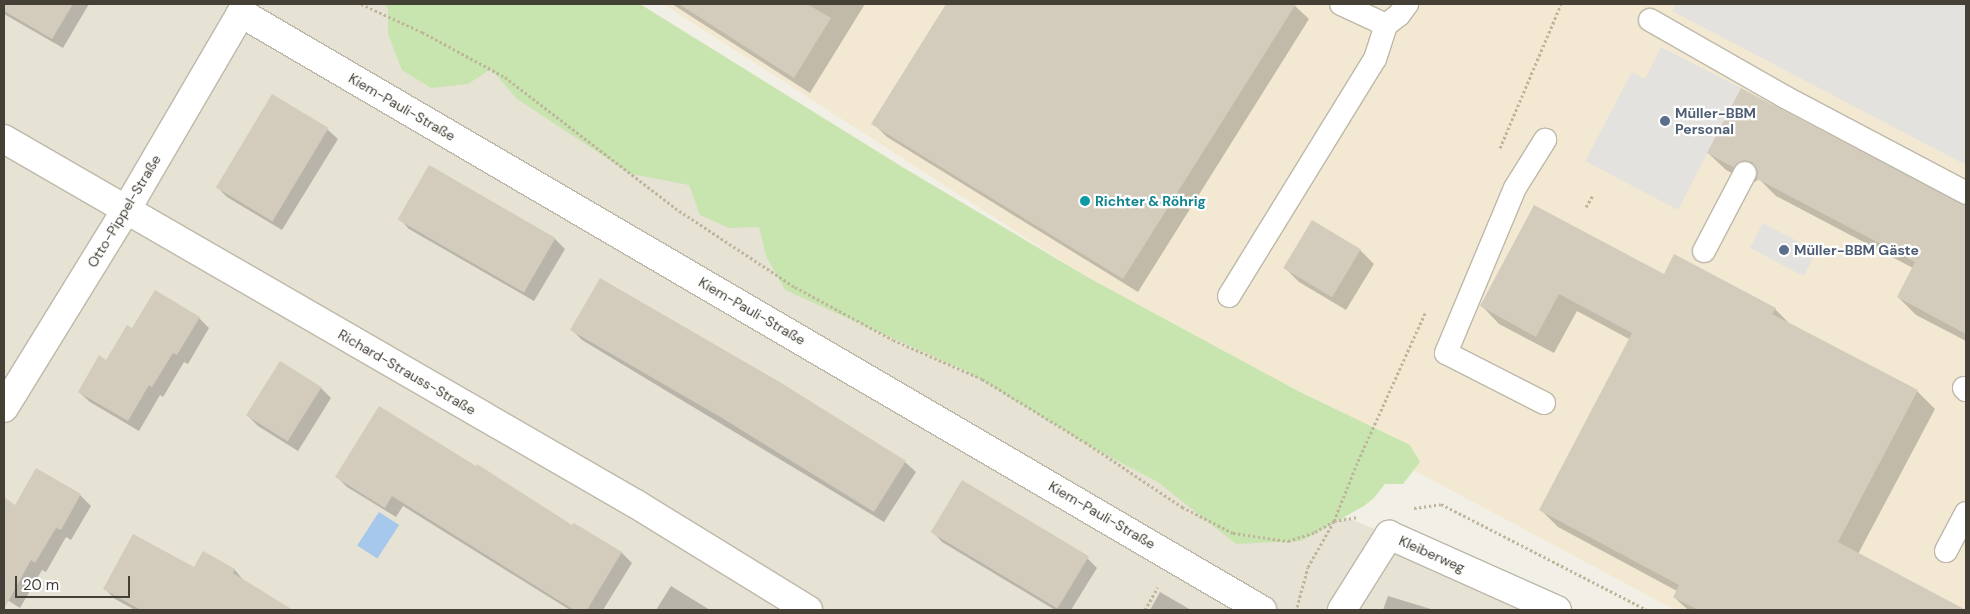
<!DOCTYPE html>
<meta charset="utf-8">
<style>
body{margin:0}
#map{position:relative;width:1970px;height:614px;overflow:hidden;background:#f2f0e6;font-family:"DM Sans",sans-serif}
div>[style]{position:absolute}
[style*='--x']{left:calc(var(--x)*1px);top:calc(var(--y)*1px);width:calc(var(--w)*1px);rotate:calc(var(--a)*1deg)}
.residential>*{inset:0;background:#e6e2d4}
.commercial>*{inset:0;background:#f3e9d2}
.green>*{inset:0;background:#c8e5b0}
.parking>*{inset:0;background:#e3e2de;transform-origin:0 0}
.water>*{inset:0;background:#a5c8ec;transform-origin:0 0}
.shadow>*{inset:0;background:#0003}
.building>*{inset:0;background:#d3ccbc;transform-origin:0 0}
.path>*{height:3px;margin-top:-1.5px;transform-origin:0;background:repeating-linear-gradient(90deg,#beb59b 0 2.5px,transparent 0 5px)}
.roads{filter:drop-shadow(1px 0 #bdb8a9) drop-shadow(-1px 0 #bdb8a9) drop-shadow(0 1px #bdb8a9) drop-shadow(0 -1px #bdb8a9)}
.lane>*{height:22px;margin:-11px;padding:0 11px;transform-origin:11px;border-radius:11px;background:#fff}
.street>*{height:28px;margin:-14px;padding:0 14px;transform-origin:14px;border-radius:14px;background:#fff}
.dots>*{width:14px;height:14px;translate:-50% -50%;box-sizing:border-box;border:2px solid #fff;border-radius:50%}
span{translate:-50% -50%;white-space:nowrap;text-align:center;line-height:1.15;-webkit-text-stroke:4.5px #fff;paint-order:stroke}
.street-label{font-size:14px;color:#454036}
.service-label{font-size:14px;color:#4e5e75;font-weight:700}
.left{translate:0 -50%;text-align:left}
.culture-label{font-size:14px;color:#0d838f;font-weight:700}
.frame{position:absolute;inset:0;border:5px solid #454036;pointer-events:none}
.scale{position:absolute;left:15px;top:576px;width:115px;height:22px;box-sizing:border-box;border:2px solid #454036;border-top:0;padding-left:6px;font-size:15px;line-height:18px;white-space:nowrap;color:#454036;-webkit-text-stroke:4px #fff;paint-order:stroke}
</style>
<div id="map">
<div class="residential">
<div style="clip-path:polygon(4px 4px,483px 4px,1259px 482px,1574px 610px,4px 610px)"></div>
</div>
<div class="commercial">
<div style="clip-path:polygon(663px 4px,1966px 4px,1966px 610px,1675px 610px,1254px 385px)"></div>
</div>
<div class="green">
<div style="clip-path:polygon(382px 4px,640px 4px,904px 168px,1089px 278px,1298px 391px,1410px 445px,1420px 462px,1403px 484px,1385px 484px,1374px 498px,1364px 506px,1307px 538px,1300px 541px,1236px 544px,1158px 482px,1095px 449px,968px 372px,785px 290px,766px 256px,759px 227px,729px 228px,700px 215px,689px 185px,631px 174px,517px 99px,491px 69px,468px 84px,431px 88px,402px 70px,388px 34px,388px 8px)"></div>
</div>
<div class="parking">
<div style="clip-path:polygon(1676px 4px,1966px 4px,1966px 165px,1672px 11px)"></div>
<div style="clip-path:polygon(1661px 47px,1741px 88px,1678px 210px,1585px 161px,1632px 72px,1645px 79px)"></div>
<div style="left:1763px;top:223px;width:61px;height:28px;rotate:28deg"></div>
</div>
<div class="water">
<div style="left:379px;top:512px;width:24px;height:40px;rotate:33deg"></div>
</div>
<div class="shadow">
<div style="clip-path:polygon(4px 4px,89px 4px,63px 48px,4px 14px)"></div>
<div style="clip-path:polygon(672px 4px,865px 4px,810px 93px)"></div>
<div style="clip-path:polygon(947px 4px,1293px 4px,1309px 19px,1138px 292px,887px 137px,873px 123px)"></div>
<div style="clip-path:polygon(1742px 90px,1959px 206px,1966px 207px,1966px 341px,1916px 315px,1898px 297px,1913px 268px,1776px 196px,1759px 179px,1752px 184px,1726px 170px,1708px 153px)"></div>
<div style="clip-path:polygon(273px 96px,327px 129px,338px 139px,282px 230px,227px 197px,217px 187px)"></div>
<div style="clip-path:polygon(430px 166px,555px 239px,565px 249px,534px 301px,409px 229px,399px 218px)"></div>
<div style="clip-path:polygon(1313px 222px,1360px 250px,1374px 264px,1346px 310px,1299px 282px,1285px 268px)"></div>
<div style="clip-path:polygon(1665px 275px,1775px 309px,1792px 326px,1917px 391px,1935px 409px,1858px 554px,1963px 610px,1688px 610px,1674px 597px,1677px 591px,1558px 527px,1541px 510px,1631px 340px,1577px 311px,1554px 353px,1499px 324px,1482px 306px)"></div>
<div style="clip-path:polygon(199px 318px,209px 328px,188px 364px,184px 362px,163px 397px,160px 395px,139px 431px,90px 402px,79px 392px,106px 361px)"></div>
<div style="clip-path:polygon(572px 330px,905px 462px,916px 472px,884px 522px,582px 340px)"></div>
<div style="clip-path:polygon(321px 388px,331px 398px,298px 451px,258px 426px,247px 415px)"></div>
<div style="clip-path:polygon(37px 470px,80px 495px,91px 506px,71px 540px,66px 537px,46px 572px,42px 570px,20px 608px,4px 598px,4px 513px,10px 503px,16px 506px)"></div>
<div style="clip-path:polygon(337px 477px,573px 527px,574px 524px,622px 553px,632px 563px,603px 610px,570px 610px,403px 506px,396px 517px,347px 487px)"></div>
<div style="clip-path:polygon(932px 531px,1087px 558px,1097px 568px,1071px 610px,1055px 610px,942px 542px)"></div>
<div style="clip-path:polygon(203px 553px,235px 570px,244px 581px,291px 610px,135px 610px,115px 599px,105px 589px,194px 569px)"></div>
<div style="clip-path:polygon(671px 586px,710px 610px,656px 610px)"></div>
<div style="clip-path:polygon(1160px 592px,1191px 610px,1150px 610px)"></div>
<div style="clip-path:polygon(1388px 596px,1434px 610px,1383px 610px)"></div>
</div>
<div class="building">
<div style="clip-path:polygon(4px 4px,73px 4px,52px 39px,4px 11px)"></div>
<div style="clip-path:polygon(679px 4px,807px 4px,831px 18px,794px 78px)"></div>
<div style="clip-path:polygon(946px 4px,1296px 4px,1123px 279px,871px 124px)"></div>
<div style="clip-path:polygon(1741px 88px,1966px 206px,1966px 334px,1897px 297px,1915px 262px,1757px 179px,1758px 172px,1752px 162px,1744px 160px,1733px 167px,1707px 153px)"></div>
<div style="left:272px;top:94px;width:66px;height:109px;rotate:31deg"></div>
<div style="left:429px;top:165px;width:146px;height:63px;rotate:30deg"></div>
<div style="clip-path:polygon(1534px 205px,1664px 274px,1674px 254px,1776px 308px,1772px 314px,1918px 390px,1838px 542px,1966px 610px,1698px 610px,1673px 597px,1679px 585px,1539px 510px,1632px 333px,1559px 294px,1536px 337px,1480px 306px)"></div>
<div style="left:1312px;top:220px;width:57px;height:56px;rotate:31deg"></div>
<div style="clip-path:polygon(600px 278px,778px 381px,906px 461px,874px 512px,722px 418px,570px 330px)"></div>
<div style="clip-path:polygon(155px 290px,200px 317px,177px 355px,173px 353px,152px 387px,149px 385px,128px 421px,78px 392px,99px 355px,106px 360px,127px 325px,132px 328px)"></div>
<div style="left:280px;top:361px;width:49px;height:64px;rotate:32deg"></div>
<div style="clip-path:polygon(379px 406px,476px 466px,477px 464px,572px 525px,574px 523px,622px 552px,587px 610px,574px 610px,392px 496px,385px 508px,335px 477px)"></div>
<div style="clip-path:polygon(36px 468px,81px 494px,61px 530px,56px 528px,35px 563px,31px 560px,4px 609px,4px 497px,15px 505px)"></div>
<div style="left:962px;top:480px;width:148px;height:61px;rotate:31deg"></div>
<div style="clip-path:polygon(133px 534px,194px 567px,203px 551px,235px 569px,233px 573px,293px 610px,141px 610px,103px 589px)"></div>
</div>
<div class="path">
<div style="--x:361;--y:4;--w:67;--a:24.7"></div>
<div style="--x:422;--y:32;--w:94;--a:28.5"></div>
<div style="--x:505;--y:77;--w:215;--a:37.6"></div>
<div style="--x:675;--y:208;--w:144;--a:33.4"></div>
<div style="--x:795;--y:287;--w:111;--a:28.4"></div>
<div style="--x:893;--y:340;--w:97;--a:23.7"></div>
<div style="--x:982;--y:379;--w:121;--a:31.5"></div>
<div style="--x:1085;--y:442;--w:117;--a:33.8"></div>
<div style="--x:1182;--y:507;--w:57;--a:27"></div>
<div style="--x:1233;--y:533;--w:56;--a:8.3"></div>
<div style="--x:1288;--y:541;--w:28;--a:-18"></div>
<div style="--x:1315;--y:532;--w:22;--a:-30"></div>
<div style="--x:1334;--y:521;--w:25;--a:-9"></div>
<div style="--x:1500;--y:148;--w:156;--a:-67"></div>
<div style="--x:1586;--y:207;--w:14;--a:-60"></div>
<div style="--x:1414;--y:508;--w:27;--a:-8"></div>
<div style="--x:1441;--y:504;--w:232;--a:27.2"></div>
<div style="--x:1297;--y:607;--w:41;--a:-74.6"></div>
<div style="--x:1308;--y:567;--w:53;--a:-60.5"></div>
<div style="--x:1334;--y:521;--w:65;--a:-68.2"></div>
<div style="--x:1358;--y:461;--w:165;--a:-65.6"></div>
<div style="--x:1145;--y:610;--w:26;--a:-61"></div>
</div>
<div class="roads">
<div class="lane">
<div style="--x:1341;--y:4;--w:50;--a:25"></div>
<div style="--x:1386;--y:25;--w:16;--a:-38"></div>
<div style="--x:1399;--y:15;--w:14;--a:-54"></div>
<div style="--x:1650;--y:20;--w:155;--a:29.7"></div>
<div style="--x:1785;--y:97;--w:205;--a:27.9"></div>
<div style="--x:1704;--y:251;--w:88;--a:-62.3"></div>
<div style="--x:1229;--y:296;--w:278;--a:-58.4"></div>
<div style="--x:1375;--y:59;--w:36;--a:-72"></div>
<div style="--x:1964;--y:388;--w:3;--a:45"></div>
<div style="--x:1544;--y:403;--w:110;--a:-153"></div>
<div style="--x:1446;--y:353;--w:179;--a:-67.3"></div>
<div style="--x:1515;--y:188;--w:57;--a:-58"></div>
<div style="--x:1946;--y:551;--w:43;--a:-62.2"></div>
</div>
<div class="street">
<div style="--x:4;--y:139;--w:730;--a:30.01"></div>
<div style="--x:636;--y:504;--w:202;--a:31.6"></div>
<div style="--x:4;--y:408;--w:233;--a:-58.4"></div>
<div style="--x:126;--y:210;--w:228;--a:-59.7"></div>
<div style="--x:241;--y:13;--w:1183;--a:30.32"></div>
<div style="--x:1342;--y:610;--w:89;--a:-57.9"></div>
<div style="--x:1389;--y:535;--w:184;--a:24.1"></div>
</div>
</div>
<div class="dots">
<div style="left:1665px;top:121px;background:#5c6f8a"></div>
<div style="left:1085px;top:201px;background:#0f9aa8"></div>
<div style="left:1784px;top:250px;background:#5c6f8a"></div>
</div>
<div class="street-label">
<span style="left:402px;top:107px;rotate:30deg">Kiem-Pauli-Straße</span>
<span style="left:124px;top:211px;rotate:-59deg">Otto-Pippel-Straße</span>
<span style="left:752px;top:311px;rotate:30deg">Kiem-Pauli-Straße</span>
<span style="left:407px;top:372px;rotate:30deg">Richard-Strauss-Straße</span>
<span style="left:1102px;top:515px;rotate:30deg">Kiem-Pauli-Straße</span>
<span style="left:1432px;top:554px;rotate:24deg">Kleiberweg</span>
</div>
<div class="service-label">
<span class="left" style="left:1675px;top:121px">Müller-BBM<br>Personal</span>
<span class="left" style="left:1794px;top:250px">Müller-BBM Gäste</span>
</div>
<div class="culture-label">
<span class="left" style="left:1095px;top:201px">Richter &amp; Röhrig</span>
</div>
<div class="frame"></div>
<div class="scale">20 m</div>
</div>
